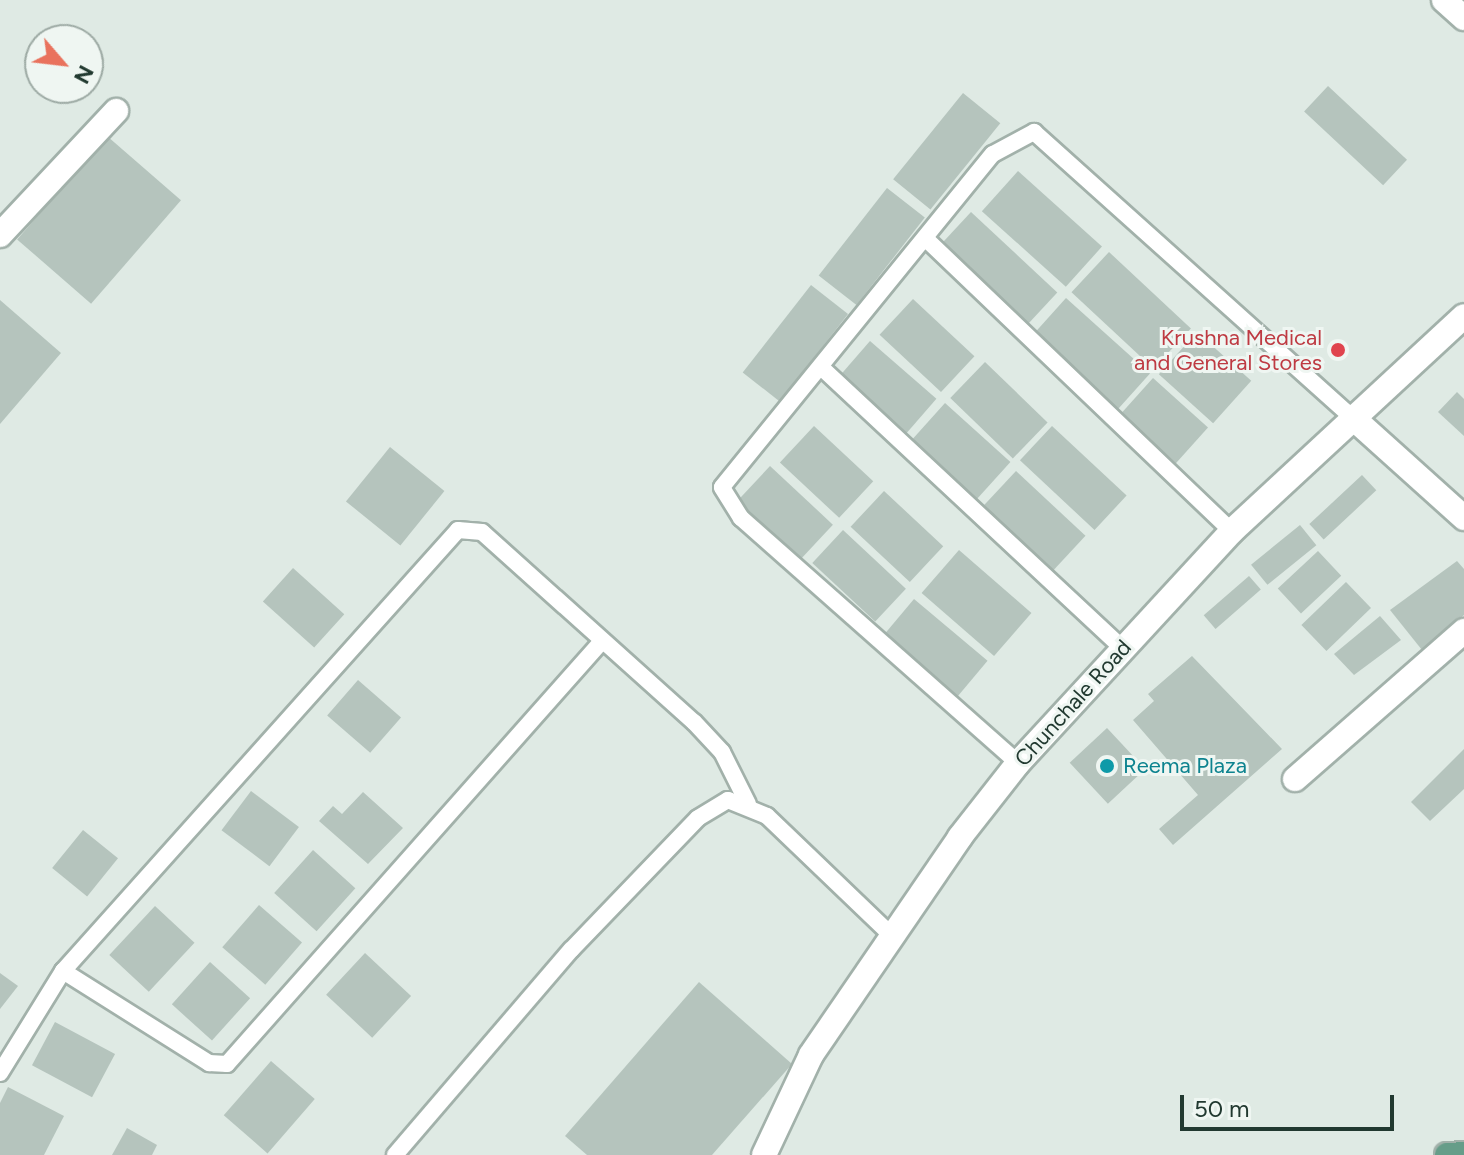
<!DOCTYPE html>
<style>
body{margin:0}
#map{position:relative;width:1464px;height:1155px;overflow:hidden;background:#dfeae4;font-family:Figtree,sans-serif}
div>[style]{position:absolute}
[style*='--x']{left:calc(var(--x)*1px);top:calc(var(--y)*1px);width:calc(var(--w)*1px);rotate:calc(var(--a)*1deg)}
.building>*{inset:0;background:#b5c4bd;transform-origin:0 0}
.roads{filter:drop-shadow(2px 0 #a2b1aa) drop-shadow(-2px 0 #a2b1aa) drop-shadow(0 2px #a2b1aa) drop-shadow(0 -2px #a2b1aa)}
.service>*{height:16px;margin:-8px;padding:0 8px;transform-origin:8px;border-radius:8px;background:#fff}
.minor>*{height:24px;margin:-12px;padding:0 12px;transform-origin:12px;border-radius:12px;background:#fff}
.tertiary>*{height:24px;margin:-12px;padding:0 12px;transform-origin:12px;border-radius:12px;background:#fff}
.primary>*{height:24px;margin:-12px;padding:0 12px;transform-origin:12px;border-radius:12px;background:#669d89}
.dots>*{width:22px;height:22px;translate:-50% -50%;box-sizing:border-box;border:4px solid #eff6f2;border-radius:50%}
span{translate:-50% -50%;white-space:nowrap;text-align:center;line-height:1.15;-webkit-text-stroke:6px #eff6f2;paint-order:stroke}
.health-label{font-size:22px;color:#be3a42}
.right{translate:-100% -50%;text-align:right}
.street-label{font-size:22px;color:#213930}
.culture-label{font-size:22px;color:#0d838f}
.left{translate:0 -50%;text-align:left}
.north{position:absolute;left:24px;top:24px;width:80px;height:80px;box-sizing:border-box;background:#eff6f2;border:2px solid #9daaa4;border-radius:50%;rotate:118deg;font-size:22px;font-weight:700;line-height:32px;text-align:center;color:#213930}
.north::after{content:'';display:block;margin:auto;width:28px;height:36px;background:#e9725d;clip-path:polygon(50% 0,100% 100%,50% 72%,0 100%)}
.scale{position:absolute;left:1180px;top:1095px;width:214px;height:36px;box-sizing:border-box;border:4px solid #213930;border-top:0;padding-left:10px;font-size:24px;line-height:28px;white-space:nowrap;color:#213930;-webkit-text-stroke:6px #eff6f2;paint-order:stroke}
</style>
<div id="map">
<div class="building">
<div style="left:1328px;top:86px;width:108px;height:35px;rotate:43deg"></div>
<div style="left:963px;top:93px;width:48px;height:111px;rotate:39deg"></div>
<div style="left:107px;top:136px;width:98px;height:137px;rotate:41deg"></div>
<div style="left:1018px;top:171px;width:113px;height:54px;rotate:42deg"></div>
<div style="left:887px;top:188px;width:48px;height:111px;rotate:38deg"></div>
<div style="left:971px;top:212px;width:118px;height:45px;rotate:43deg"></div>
<div style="left:1109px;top:252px;width:112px;height:55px;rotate:43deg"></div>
<div style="left:811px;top:285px;width:47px;height:111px;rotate:38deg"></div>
<div style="left:1066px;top:298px;width:113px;height:49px;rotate:42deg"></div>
<div style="left:913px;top:299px;width:84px;height:49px;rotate:43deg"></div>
<div style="clip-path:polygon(0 300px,61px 353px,0 424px)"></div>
<div style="left:1197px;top:332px;width:73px;height:57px;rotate:42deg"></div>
<div style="left:870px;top:341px;width:88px;height:47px;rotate:41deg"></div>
<div style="left:985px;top:362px;width:87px;height:50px;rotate:44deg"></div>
<div style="left:1153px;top:378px;width:74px;height:50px;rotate:42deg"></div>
<div style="clip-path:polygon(1457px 392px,1464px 399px,1464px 436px,1438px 412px)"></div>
<div style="left:945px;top:403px;width:88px;height:51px;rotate:42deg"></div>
<div style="left:814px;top:426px;width:81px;height:50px;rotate:43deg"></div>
<div style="left:1052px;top:426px;width:102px;height:47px;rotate:43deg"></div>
<div style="left:390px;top:447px;width:70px;height:70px;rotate:39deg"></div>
<div style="left:770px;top:466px;width:86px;height:50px;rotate:43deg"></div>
<div style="left:1016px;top:471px;width:95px;height:49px;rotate:43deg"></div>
<div style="left:1362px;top:475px;width:21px;height:72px;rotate:47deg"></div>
<div style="left:884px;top:491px;width:81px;height:49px;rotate:43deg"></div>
<div style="left:1300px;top:525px;width:26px;height:63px;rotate:51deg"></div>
<div style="left:843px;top:530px;width:86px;height:45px;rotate:43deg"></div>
<div style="left:959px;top:550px;width:96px;height:57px;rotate:41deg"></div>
<div style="left:1318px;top:551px;width:34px;height:55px;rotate:47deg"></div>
<div style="clip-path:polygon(1457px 561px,1464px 569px,1464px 615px,1422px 650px,1390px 610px)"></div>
<div style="left:293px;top:568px;width:69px;height:45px;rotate:42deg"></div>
<div style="left:1249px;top:576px;width:18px;height:60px;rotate:49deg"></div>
<div style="left:1346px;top:582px;width:36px;height:62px;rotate:46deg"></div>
<div style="left:914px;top:599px;width:96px;height:47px;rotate:40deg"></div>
<div style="clip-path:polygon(1380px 616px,1401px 640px,1354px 675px,1334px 654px)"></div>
<div style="clip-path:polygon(1192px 656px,1282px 749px,1173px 845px,1159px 829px,1198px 795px,1133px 720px,1154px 701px,1148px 694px)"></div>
<div style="left:358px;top:680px;width:57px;height:47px;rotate:41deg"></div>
<div style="left:1107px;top:728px;width:56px;height:51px;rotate:47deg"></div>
<div style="clip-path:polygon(1464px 749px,1464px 789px,1430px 821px,1411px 802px)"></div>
<div style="left:251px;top:791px;width:60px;height:49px;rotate:37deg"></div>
<div style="clip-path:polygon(363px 792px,403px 828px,368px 864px,319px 821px,333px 806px,342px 814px)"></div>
<div style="left:83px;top:830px;width:45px;height:49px;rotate:39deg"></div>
<div style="left:313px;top:850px;width:57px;height:58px;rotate:42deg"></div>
<div style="left:259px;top:905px;width:57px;height:56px;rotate:41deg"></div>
<div style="left:155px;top:906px;width:54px;height:67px;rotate:43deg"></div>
<div style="left:365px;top:953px;width:63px;height:57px;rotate:43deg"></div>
<div style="left:210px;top:962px;width:54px;height:57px;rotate:42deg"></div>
<div style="clip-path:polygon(0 973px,18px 986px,0 1009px)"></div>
<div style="clip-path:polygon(699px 982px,792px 1064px,712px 1155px,587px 1155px,565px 1136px)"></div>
<div style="left:55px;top:1022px;width:68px;height:49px;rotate:28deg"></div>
<div style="left:271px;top:1061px;width:58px;height:72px;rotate:41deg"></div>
<div style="clip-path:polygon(8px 1087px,64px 1116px,44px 1155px,0 1155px,0 1103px)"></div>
<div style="clip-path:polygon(127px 1128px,157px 1145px,152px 1155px,112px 1155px)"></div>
</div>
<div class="roads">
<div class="service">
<div style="--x:925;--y:238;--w:424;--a:43.7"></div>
<div style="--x:822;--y:368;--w:410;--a:43"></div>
<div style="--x:1018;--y:763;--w:370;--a:-138.5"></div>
<div style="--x:741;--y:518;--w:36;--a:-122"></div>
<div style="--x:722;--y:487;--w:429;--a:-50.9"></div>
<div style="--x:993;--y:154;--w:47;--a:-28.2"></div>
<div style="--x:1034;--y:132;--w:427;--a:41.9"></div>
<div style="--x:63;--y:971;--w:173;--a:32.2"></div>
<div style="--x:209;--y:1063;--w:18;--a:3"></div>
<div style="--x:227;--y:1064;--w:565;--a:-48.44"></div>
<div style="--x:0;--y:1073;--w:120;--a:-58.3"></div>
<div style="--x:63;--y:971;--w:592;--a:-48.15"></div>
<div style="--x:458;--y:530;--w:24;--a:5"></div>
<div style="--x:482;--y:532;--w:285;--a:41.9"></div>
<div style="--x:694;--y:722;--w:41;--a:47"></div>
<div style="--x:722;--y:752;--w:58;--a:63.4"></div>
<div style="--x:395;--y:1155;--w:270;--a:-49.4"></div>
<div style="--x:571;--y:950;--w:183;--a:-46.1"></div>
<div style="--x:698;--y:818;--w:35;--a:-31"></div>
<div style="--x:728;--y:800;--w:42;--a:22.3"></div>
<div style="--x:767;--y:816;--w:172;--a:43.8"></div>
</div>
<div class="minor">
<div style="--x:1444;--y:0;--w:27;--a:42"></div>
<div style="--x:0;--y:235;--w:170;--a:-46.9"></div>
<div style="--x:1352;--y:417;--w:151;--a:42"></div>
<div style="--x:1295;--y:779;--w:225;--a:-41.2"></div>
</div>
<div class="tertiary">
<div style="--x:764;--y:1155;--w:110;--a:-64.8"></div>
<div style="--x:811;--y:1055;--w:264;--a:-55.6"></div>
<div style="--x:960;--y:837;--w:94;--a:-51.9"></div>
<div style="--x:1018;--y:763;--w:316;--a:-47.3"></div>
<div style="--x:1232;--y:531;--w:316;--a:-42.8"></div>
</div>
<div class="primary">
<div style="--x:1447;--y:1155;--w:17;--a:-3"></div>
</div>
</div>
<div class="dots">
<div style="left:1338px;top:350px;background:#e0444e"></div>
<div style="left:1107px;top:766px;background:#0f9aa8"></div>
</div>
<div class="health-label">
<span class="right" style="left:1322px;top:350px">Krushna Medical<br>and General Stores</span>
</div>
<div class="street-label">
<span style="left:1073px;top:703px;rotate:-48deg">Chunchale Road</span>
</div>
<div class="culture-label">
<span class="left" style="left:1123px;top:766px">Reema Plaza</span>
</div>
<div class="north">N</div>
<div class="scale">50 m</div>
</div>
